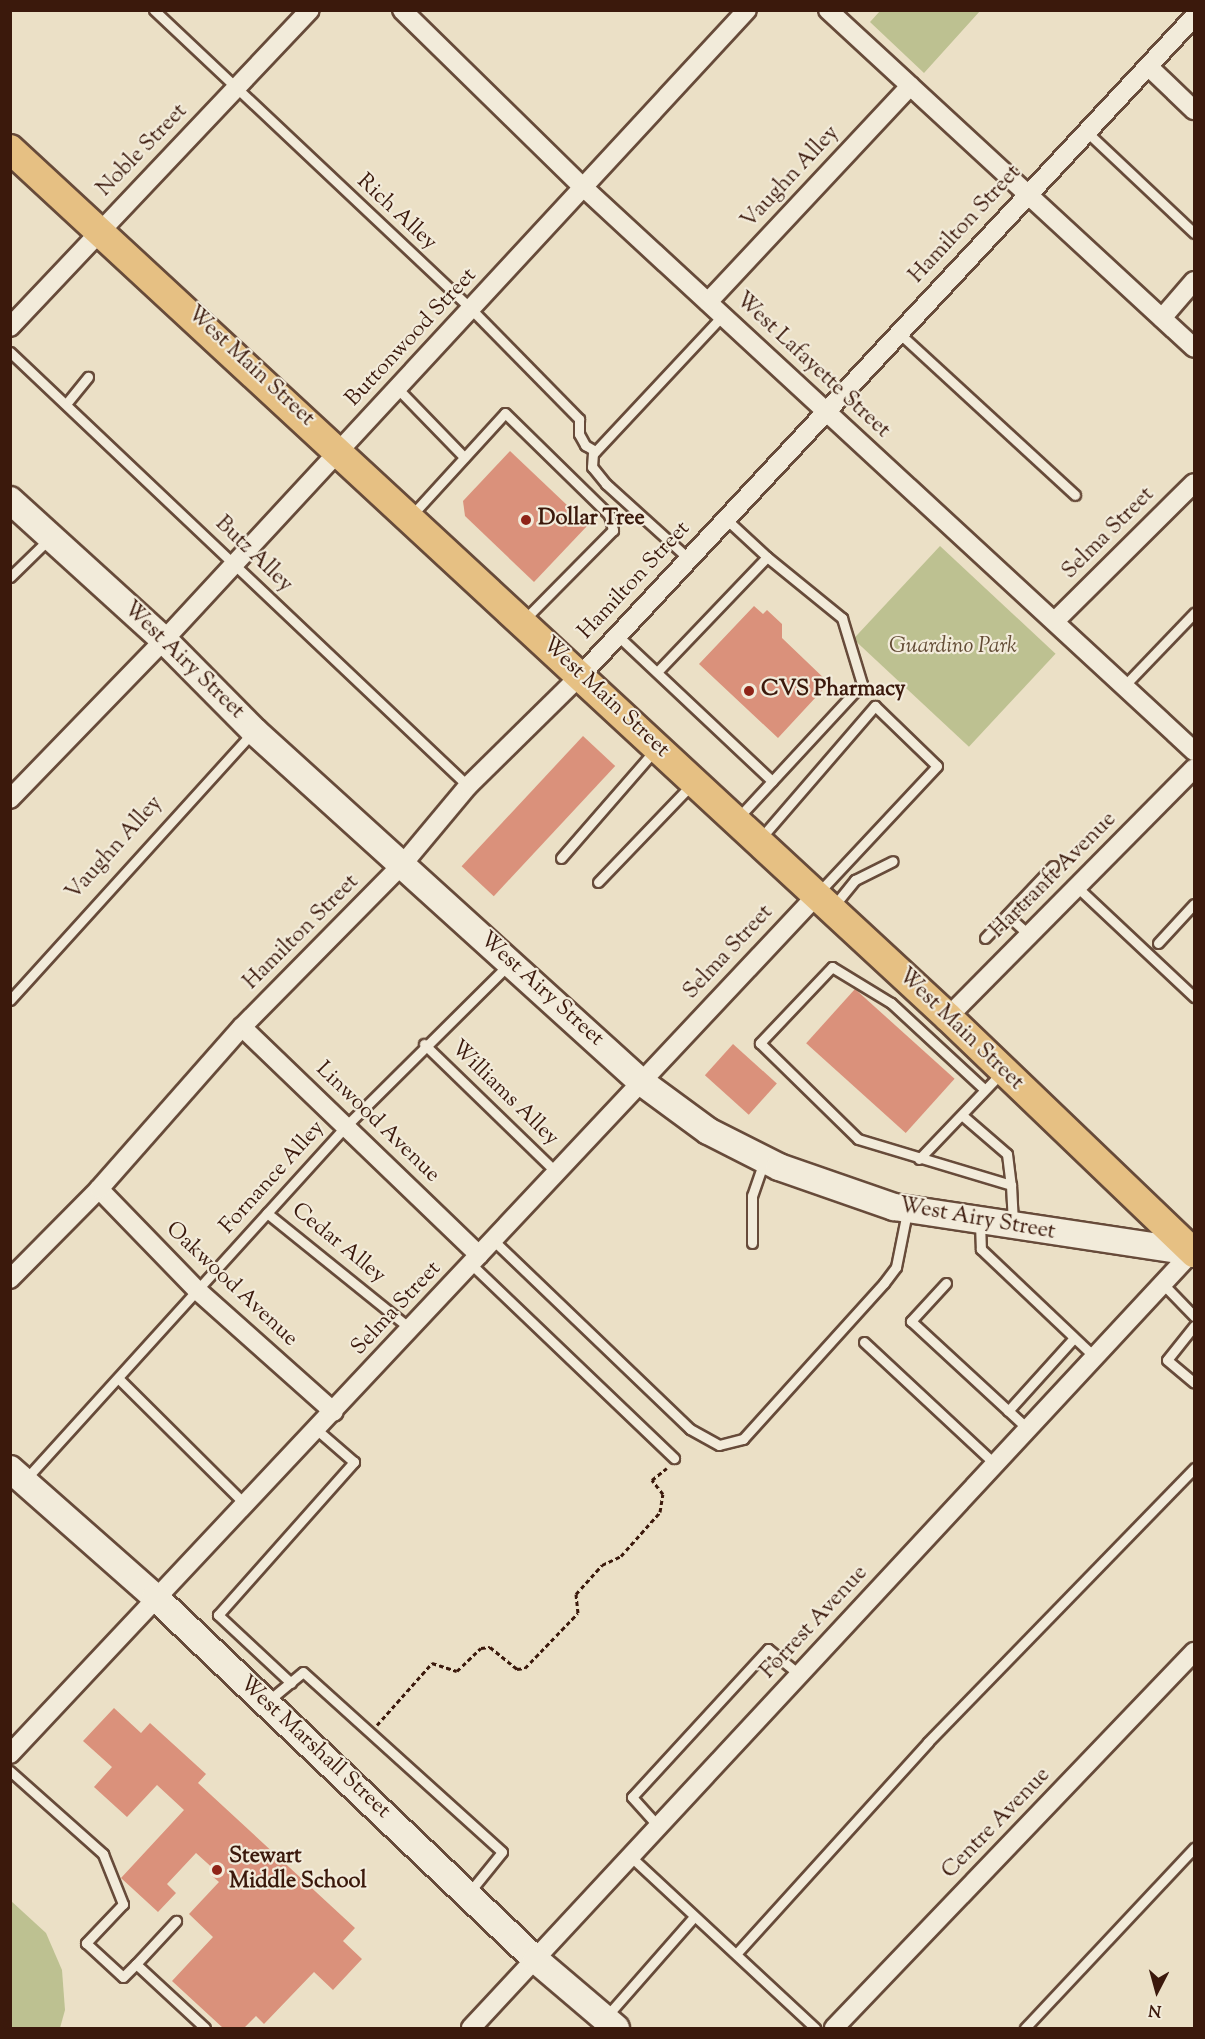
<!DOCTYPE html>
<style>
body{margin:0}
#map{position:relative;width:1205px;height:2039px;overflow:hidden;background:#ebe0c6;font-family:"Sorts Mill Goudy",serif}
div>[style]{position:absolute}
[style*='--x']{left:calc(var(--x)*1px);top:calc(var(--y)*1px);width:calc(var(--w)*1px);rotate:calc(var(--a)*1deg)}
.green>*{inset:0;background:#bdc191;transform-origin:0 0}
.building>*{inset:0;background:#da917b;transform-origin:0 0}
.path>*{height:3px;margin-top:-1.5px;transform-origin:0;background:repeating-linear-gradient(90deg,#3b190c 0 4.5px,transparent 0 7.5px)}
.roads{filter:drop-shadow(2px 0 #674b3a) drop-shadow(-2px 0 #674b3a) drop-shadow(0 2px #674b3a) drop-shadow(0 -2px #674b3a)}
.lane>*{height:9px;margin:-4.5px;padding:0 4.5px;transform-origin:4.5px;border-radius:4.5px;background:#f2ebda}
.street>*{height:18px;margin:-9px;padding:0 9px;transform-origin:9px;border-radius:9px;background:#f2ebda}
.secondary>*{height:26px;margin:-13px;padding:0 13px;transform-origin:13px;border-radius:13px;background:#f2ebda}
.primary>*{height:28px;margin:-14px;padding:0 14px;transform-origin:14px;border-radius:14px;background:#e6c083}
.dots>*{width:16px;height:16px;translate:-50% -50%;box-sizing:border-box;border:3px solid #f2ebda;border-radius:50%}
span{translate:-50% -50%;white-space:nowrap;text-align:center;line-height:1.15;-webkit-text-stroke:4.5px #f2ebda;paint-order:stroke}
.street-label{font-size:22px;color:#3b190c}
.poi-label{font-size:22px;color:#3b190c;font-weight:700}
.left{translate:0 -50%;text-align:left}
.park-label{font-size:22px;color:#624b34;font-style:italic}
.frame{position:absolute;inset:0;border:12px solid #3b190c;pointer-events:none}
.north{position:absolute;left:1127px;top:1961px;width:60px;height:60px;-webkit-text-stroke:4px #f2ebda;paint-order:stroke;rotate:186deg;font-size:16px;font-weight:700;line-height:24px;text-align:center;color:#3b190c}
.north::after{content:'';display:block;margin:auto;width:21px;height:27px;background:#3b190c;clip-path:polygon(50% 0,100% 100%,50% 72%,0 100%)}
</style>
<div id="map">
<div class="green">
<div style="clip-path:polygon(880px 11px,880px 10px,980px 11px,924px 73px,870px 22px)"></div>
<div style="left:940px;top:546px;width:158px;height:127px;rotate:43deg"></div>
<div style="clip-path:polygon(10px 1900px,46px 1933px,62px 1970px,65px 2010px,60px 2028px,11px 2028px)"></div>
</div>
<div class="building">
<div style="clip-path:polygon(510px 451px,588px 525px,534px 582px,465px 516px,463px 501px)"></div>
<div style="clip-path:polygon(754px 606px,763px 614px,767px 610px,782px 624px,782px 638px,829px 683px,778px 738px,699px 664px)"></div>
<div style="left:583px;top:736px;width:44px;height:178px;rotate:43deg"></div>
<div style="left:855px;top:989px;width:134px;height:73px;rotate:42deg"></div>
<div style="left:733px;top:1044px;width:59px;height:42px;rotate:42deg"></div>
<div style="clip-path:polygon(114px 1708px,141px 1733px,150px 1723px,206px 1774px,198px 1783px,355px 1928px,343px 1941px,362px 1959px,333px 1990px,314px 1972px,264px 2024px,256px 2016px,244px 2028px,223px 2028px,172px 1981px,213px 1937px,189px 1914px,219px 1882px,212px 1876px,217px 1872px,196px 1853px,167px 1884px,176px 1893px,158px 1912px,121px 1878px,184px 1810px,157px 1785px,127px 1817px,94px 1787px,112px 1767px,83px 1741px)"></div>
</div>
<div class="path">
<div style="--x:377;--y:1725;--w:83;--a:-48.4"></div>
<div style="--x:432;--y:1663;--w:26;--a:18"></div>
<div style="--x:457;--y:1671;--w:33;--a:-44"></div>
<div style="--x:481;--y:1648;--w:9;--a:-6"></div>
<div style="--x:490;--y:1647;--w:35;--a:39"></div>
<div style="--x:517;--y:1669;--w:8;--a:-7"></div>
<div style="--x:525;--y:1668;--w:76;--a:-46.1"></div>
<div style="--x:578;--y:1613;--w:19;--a:-96"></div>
<div style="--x:576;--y:1594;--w:39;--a:-48"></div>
<div style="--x:602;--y:1565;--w:21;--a:-25"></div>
<div style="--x:621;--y:1556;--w:59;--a:-48.4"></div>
<div style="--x:660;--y:1512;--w:18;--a:-81"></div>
<div style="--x:663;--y:1494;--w:18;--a:-128"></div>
<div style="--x:652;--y:1480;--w:19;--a:-39"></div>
</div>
<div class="roads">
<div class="lane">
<div style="--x:154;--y:10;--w:437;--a:43.3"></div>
<div style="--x:472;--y:310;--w:153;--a:45.5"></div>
<div style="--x:579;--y:419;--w:15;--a:90"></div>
<div style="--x:579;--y:434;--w:13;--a:61"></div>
<div style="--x:585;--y:445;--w:12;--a:31"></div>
<div style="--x:1087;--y:132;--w:147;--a:43.3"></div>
<div style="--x:899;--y:333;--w:239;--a:42.6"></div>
<div style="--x:10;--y:352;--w:631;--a:43.46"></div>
<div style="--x:398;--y:389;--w:95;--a:45.9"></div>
<div style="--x:66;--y:404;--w:35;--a:-51"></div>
<div style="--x:411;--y:516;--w:139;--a:-47.6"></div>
<div style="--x:505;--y:413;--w:146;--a:44.4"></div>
<div style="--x:609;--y:515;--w:16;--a:75"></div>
<div style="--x:613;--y:530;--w:125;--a:134.7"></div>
<div style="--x:726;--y:519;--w:56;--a:42.8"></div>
<div style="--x:689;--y:559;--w:112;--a:-137.9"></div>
<div style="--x:606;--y:484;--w:22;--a:-129"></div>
<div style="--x:592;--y:467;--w:13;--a:-86"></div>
<div style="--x:593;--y:454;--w:189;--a:-46.9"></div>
<div style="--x:10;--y:577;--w:56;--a:-44.3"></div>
<div style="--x:617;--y:635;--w:213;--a:43.3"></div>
<div style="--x:657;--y:672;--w:159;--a:-46.3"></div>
<div style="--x:767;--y:557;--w:97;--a:39.1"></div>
<div style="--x:842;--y:618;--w:69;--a:73.1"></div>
<div style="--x:862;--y:684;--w:183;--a:132.8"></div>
<div style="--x:1125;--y:685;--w:100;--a:-46.2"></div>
<div style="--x:760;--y:839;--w:176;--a:-49.2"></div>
<div style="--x:875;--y:706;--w:86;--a:44.1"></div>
<div style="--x:937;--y:766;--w:174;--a:133.1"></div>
<div style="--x:561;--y:858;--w:142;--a:-49"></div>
<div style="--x:598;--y:882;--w:134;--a:-46.2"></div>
<div style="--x:1077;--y:887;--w:161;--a:43.2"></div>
<div style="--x:833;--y:907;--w:35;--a:-51"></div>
<div style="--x:855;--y:880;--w:42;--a:-26.6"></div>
<div style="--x:1007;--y:915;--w:30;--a:42"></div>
<div style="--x:985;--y:938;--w:99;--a:-46.6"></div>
<div style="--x:1158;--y:943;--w:53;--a:-47.3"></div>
<div style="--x:10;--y:1000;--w:362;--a:-47.8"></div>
<div style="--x:424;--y:1044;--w:184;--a:44.1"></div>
<div style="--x:984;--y:1089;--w:127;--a:-137.2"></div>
<div style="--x:891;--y:1003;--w:69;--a:-148.6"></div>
<div style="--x:832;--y:967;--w:105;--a:133.5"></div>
<div style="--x:760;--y:1043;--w:137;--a:44.4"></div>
<div style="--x:858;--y:1139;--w:160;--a:16.7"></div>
<div style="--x:1011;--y:1185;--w:38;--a:87"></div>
<div style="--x:963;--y:1116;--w:58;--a:40.8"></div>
<div style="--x:1007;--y:1154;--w:31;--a:83"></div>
<div style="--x:919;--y:1159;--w:120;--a:-46.3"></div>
<div style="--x:267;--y:1213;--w:185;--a:38.9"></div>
<div style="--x:980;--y:1223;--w:26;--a:88"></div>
<div style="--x:981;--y:1249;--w:157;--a:43.5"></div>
<div style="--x:493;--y:1240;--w:273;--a:43.8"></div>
<div style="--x:690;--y:1429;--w:33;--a:29"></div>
<div style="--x:719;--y:1445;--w:25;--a:-14"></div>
<div style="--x:743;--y:1439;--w:210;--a:-47.9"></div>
<div style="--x:884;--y:1283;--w:20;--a:-53"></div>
<div style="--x:896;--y:1267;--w:56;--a:-78.7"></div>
<div style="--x:752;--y:1243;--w:47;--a:-90"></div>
<div style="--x:752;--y:1196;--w:36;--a:-71"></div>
<div style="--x:471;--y:1264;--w:281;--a:43.7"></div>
<div style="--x:946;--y:1283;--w:52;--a:132.6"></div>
<div style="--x:911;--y:1321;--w:159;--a:42.7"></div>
<div style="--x:1163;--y:1284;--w:45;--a:45.9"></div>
<div style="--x:1194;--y:1326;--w:43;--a:128.5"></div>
<div style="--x:1167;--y:1360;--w:35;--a:40"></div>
<div style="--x:864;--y:1342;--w:179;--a:43"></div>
<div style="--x:118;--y:1378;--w:180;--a:44.8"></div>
<div style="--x:1008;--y:1411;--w:97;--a:-47.9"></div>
<div style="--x:24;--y:1481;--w:479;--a:-47.8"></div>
<div style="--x:346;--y:1126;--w:230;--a:-44.8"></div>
<div style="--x:291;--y:1683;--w:100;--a:-137"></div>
<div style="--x:218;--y:1615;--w:205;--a:-48.4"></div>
<div style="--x:354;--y:1462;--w:49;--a:-139.1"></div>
<div style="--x:268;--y:1701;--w:45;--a:-39.6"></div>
<div style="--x:303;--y:1672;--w:268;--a:42.1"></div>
<div style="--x:502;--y:1852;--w:54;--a:129"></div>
<div style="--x:10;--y:1771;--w:125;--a:41.7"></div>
<div style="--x:103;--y:1854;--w:54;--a:68.2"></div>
<div style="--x:123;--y:1904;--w:54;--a:133.5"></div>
<div style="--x:86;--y:1943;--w:50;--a:42.6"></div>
<div style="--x:123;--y:1977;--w:18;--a:-45"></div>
<div style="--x:136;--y:1964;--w:94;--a:42.8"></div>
<div style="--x:658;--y:1826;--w:39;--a:-132"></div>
<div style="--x:632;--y:1797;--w:201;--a:-47.4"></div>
<div style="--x:768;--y:1649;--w:40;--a:39"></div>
<div style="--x:630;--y:1856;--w:253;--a:42.9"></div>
<div style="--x:736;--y:1954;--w:286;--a:-47.8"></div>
<div style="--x:928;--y:1742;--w:382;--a:-45.8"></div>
<div style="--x:136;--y:1964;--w:59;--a:-47.1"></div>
<div style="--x:606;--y:2017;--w:133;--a:-48.7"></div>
<div style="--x:1025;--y:2028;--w:247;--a:-46.8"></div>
</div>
<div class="street">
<div style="--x:402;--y:10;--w:252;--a:44.4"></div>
<div style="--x:582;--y:186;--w:833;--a:42.71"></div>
<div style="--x:828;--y:10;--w:498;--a:42.7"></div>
<div style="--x:1150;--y:68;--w:61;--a:43.7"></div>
<div style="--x:708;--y:302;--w:296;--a:-46.9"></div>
<div style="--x:1162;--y:318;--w:49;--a:-49.1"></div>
<div style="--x:10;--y:327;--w:436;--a:-46.6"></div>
<div style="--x:1056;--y:620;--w:194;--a:-44.8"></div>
<div style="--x:10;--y:799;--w:221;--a:-45.9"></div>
<div style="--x:164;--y:640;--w:858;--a:-47.22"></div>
<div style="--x:948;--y:1017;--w:350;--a:-45.3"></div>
<div style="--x:242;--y:1027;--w:329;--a:43.9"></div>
<div style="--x:99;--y:1189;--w:141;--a:45.9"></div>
<div style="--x:197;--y:1290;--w:183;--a:41.7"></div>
<div style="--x:10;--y:1279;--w:127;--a:-45.3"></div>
<div style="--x:99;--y:1189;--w:216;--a:-48.6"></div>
<div style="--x:242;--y:1027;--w:228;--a:-45.4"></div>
<div style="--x:402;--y:865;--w:103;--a:-50.1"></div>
<div style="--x:468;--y:786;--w:158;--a:-44.5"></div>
<div style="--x:581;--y:675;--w:899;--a:-47.03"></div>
<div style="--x:10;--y:1754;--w:1179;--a:-46.79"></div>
<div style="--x:471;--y:2028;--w:1062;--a:-47.1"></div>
<div style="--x:834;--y:2028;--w:521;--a:-46.25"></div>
</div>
<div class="secondary">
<div style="--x:10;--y:500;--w:208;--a:42.3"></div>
<div style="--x:164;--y:640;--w:128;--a:45.3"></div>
<div style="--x:254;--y:731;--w:521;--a:42.2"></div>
<div style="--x:640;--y:1081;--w:84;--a:36.3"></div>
<div style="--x:708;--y:1131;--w:80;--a:26.9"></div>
<div style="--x:779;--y:1167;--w:122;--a:19.2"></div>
<div style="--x:894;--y:1207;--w:302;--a:8.6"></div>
<div style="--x:10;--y:1469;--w:193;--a:41.4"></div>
<div style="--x:155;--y:1597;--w:526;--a:43.61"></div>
<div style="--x:536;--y:1960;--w:105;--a:40.4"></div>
</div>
<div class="primary">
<div style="--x:10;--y:149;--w:1278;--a:42.78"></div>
<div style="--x:948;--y:1017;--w:341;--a:43.8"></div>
</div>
</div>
<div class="dots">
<div style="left:526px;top:520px;background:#8f2418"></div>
<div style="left:749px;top:691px;background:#8f2418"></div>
<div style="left:217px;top:1870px;background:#8f2418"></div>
</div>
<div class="street-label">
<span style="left:143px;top:151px;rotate:-46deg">Noble Street</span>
<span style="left:791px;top:178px;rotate:-47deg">Vaughn Alley</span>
<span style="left:396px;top:213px;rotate:43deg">Rich Alley</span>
<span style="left:966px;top:225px;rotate:-47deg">Hamilton Street</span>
<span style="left:412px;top:338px;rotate:-47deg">Buttonwood Street</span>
<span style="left:812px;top:366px;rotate:43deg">West Lafayette Street</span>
<span style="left:250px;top:367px;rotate:43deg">West Main Street</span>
<span style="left:1109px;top:534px;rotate:-45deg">Selma Street</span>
<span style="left:253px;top:555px;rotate:44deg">Butz Alley</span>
<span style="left:635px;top:581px;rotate:-47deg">Hamilton Street</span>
<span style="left:183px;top:661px;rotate:44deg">West Airy Street</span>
<span style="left:605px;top:698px;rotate:43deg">West Main Street</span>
<span style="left:115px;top:849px;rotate:-48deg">Vaughn Alley</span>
<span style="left:1054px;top:876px;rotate:-45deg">Hartranft Avenue</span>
<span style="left:302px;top:933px;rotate:-45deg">Hamilton Street</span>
<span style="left:729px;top:953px;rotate:-47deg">Selma Street</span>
<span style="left:541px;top:990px;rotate:42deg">West Airy Street</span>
<span style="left:960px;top:1030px;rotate:44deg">West Main Street</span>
<span style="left:504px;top:1094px;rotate:44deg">Williams Alley</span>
<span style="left:377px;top:1123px;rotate:44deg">Linwood Avenue</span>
<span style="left:273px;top:1178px;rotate:-48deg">Fornance Alley</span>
<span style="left:977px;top:1220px;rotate:10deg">West Airy Street</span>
<span style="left:338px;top:1244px;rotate:39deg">Cedar Alley</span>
<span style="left:231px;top:1285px;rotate:43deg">Oakwood Avenue</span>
<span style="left:397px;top:1309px;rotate:-47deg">Selma Street</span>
<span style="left:815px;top:1623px;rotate:-47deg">Forrest Avenue</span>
<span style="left:314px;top:1748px;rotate:43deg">West Marshall Street</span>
<span style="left:997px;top:1824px;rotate:-46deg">Centre Avenue</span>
</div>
<div class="poi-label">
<span class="left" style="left:538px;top:520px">Dollar Tree</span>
<span class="left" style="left:761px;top:691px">CVS Pharmacy</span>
<span class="left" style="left:229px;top:1870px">Stewart<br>Middle School</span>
</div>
<div class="park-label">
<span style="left:953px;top:648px">Guardino Park</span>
</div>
<div class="frame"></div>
<div class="north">N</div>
</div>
